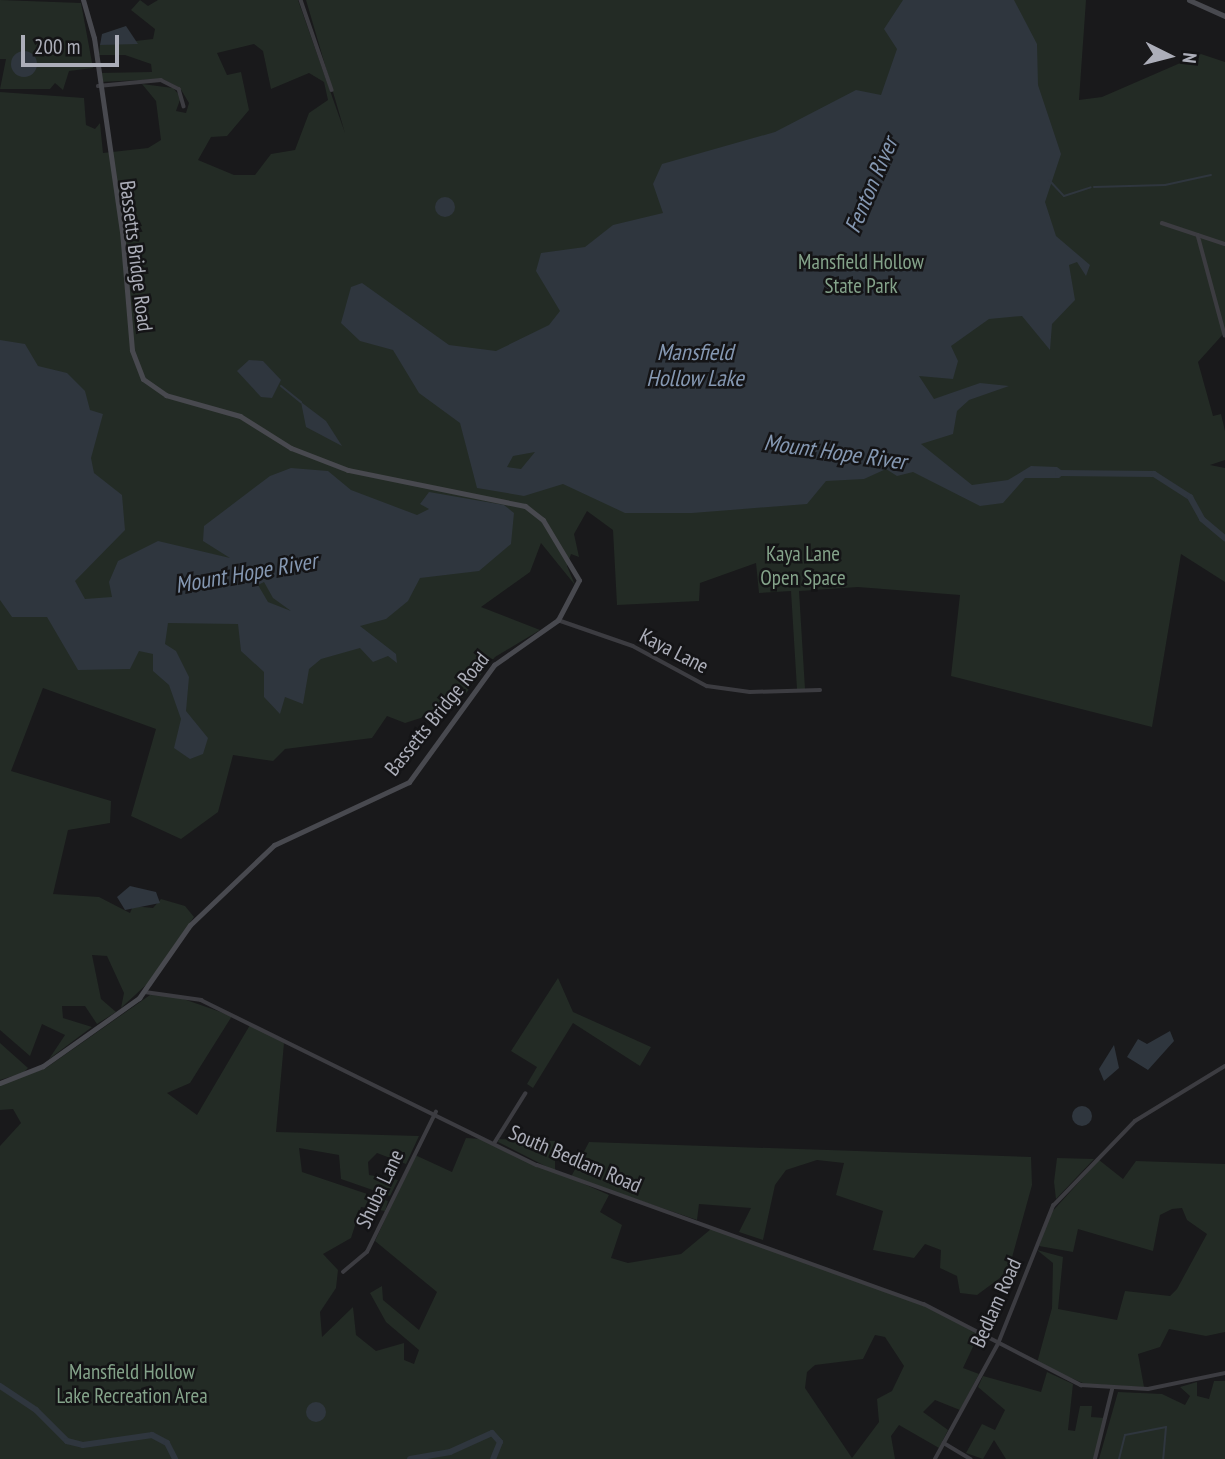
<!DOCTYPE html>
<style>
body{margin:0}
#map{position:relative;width:1225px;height:1459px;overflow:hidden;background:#19191b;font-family:"PT Sans Narrow",sans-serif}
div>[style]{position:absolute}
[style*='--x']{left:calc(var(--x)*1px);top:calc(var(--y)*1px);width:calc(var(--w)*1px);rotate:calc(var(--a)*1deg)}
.green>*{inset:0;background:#232b25}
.water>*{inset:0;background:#2f363e}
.round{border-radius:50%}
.stream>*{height:2px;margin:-1px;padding:0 1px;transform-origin:1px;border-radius:1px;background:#2f363e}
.river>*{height:6px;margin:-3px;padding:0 3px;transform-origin:3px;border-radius:3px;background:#2f363e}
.street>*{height:3.5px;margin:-1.75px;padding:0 1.75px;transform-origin:1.75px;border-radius:1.75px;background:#3c3c41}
.secondary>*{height:5px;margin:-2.5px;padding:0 2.5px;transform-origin:2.5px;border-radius:2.5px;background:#48494f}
span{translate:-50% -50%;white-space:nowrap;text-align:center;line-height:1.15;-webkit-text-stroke:5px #141416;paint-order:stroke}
.street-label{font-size:21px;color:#acaeb9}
.park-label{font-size:21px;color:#84a38a}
.water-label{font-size:23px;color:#8598b2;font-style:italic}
.north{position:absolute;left:1134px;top:21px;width:70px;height:70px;-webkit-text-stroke:5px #141416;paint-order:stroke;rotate:96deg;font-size:19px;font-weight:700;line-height:28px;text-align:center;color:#acaeb9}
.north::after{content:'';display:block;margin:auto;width:24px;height:32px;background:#acaeb9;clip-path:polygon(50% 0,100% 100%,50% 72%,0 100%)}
.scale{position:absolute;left:21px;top:35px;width:98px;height:32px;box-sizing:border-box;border:4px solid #acaeb9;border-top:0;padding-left:9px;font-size:21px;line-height:24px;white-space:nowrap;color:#acaeb9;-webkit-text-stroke:5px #141416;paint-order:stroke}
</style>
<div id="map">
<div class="green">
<div style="clip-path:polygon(0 0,81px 3px,93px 68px,69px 71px,63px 90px,55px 83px,50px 89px,0 89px,6px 59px,0 59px)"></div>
<div style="clip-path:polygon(evenodd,140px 0,148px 6px,158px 0,298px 0,345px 133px,306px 0,1086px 0,1079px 100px,1102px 97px,1201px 54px,1225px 62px,1225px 332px,1198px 362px,1213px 416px,1221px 414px,1225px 431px,1225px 460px,1210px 465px,1225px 468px,1225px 582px,1181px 554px,1152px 727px,951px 676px,960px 595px,858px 587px,799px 591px,805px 689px,797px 689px,791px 591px,759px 593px,756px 563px,700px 583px,699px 601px,617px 605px,613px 530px,587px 511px,574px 534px,579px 557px,571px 554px,567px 566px,575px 585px,541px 543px,530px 572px,481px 607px,540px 630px,495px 657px,455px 707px,405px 723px,387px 716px,372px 738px,285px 749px,273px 761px,233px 755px,218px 812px,181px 839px,131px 816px,156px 729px,43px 688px,11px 771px,111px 801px,110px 823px,68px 830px,53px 894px,99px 897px,130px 913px,133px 906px,153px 908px,161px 899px,185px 906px,194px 917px,147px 984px,121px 1008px,124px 993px,107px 956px,92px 955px,101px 999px,116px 1012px,97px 1024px,85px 1006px,62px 1006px,63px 1018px,92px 1027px,49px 1059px,65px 1035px,42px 1024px,30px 1056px,0 1030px,0 92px,84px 98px,86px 125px,95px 129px,100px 123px,103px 153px,148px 148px,161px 140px,156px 101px,142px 84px,173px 88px,181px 97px,176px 111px,186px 113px,189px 103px,180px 88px,163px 79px,100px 82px,99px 73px,152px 72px,151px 64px,125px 55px,99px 55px,100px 45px,153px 39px,155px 29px,131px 10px,140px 0,254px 44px,263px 51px,271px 89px,309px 73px,324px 82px,328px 100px,309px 113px,295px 150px,271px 154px,255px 175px,234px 175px,198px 160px,211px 137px,227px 136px,249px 110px,241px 72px,227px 75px,217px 53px,254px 44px)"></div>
<div style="clip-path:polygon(558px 978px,573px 1012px,651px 1047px,640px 1066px,573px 1023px,533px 1088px,527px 1084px,537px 1067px,511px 1051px)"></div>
<div style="clip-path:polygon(evenodd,150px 995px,175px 996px,232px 1016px,190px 1083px,167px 1093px,197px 1115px,250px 1025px,284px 1043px,276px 1132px,419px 1136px,406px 1164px,377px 1153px,368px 1162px,369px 1175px,398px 1180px,390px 1196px,341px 1179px,339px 1155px,299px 1148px,302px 1172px,388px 1201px,385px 1211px,361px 1207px,351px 1238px,323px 1254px,338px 1270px,336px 1288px,320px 1312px,322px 1337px,353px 1307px,356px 1335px,376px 1351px,404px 1343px,404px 1360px,414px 1364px,419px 1350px,386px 1322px,370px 1293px,382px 1286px,383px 1300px,419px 1330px,437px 1292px,375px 1241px,415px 1155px,452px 1172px,466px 1138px,482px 1139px,609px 1195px,600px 1212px,622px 1225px,611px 1258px,628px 1263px,681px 1254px,711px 1229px,747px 1240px,930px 1308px,979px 1334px,963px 1368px,979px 1374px,960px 1410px,935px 1400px,923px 1412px,948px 1430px,939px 1448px,899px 1425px,891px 1436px,895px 1459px,0 1459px,0 1146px,21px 1123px,13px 1109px,0 1110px,0 1085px,46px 1068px,150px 995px,875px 1335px,885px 1337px,904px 1366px,892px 1391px,877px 1399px,879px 1422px,852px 1458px,805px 1388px,807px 1372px,815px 1365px,863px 1359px,875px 1335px)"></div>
<div style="clip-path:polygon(0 1043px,28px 1068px,23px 1073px,0 1080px)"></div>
<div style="clip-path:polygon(499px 1139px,555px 1141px,555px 1171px,498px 1142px)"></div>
<div style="clip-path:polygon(589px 1142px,1031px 1157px,1032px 1185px,1008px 1272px,977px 1295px,960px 1293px,957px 1276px,940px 1268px,941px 1250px,925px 1244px,914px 1258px,873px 1250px,883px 1211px,836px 1195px,844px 1163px,817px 1160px,786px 1170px,775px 1185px,763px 1240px,739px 1232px,751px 1208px,699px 1204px,697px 1220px,571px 1177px)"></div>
<div style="clip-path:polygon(1057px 1158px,1094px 1159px,1056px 1199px,1054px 1182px)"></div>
<div style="clip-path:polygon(1099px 1160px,1123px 1179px,1136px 1161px,1225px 1164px,1225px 1332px,1206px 1336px,1169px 1329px,1160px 1347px,1138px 1354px,1144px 1387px,1085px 1384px,1037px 1363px,1052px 1308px,1053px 1263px,1037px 1250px,1063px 1257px,1058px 1309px,1117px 1320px,1125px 1291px,1170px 1296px,1177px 1289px,1207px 1234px,1187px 1220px,1182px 1208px,1172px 1209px,1160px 1215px,1153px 1251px,1078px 1229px,1073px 1252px,1039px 1246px,1050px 1214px)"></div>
<div style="clip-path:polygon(1047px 1372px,1073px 1384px,1068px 1430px,1075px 1431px,1080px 1406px,1092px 1406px,1091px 1417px,1105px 1418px,1094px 1459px,1006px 1459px,994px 1440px,983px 1459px,966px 1453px,982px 1424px,995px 1430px,1005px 1410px,978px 1387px,983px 1376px,1041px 1392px)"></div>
<div style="clip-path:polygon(1214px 1381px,1225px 1381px,1225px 1459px,1099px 1459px,1118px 1392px,1162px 1394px,1185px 1405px,1190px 1396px,1180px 1387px,1197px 1382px,1197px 1396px,1209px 1399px)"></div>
</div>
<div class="water">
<div style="clip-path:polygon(evenodd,903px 0,1014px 0,1037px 44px,1038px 85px,1061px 154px,1045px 202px,1056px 236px,1090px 265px,1086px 276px,1077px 262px,1069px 265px,1075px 300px,1052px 324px,1050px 350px,1022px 316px,989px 319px,951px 346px,958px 361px,953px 379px,919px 376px,934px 399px,980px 383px,1009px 386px,969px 400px,957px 411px,953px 434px,921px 444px,972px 485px,1008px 480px,1031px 466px,1057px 467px,1065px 473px,1059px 478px,1025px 478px,1003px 503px,980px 506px,913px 472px,897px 476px,886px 469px,864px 479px,826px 481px,807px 504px,692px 513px,625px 513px,563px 484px,524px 496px,477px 488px,460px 423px,419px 393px,393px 350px,360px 341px,341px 323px,351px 287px,362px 283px,449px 345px,496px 351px,549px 325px,560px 311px,536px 271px,541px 253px,585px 247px,613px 225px,663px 213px,653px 184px,662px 164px,775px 132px,856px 90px,881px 95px,897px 49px,884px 29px,903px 0,535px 452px,521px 469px,507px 467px,513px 456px,535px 452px)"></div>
<div style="clip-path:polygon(126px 26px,138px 44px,100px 45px,102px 34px)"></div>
<div class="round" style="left:11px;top:51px;width:26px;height:26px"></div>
<div class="round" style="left:435px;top:197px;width:20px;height:20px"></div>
<div style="clip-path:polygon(evenodd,0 340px,25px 344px,38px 366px,67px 373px,85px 391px,90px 410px,103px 414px,91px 458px,94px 473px,122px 495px,125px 530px,75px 581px,85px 599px,112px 597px,109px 582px,118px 561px,158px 541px,230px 558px,203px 541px,204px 526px,270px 476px,291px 468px,328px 471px,351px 490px,417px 515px,429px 509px,420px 504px,429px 492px,504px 505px,514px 513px,511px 544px,479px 571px,420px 578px,408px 601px,386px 619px,360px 626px,396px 654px,397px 663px,388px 656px,373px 662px,360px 648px,321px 659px,309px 669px,303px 704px,285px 697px,280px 714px,264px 697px,264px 672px,241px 651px,238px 624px,168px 623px,165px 644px,176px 651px,189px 677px,186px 711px,208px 738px,203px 754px,190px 759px,174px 748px,181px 719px,169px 685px,153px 671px,153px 654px,139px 651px,130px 669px,78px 670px,47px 617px,12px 617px,0 600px,0 340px,264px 582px,273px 598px,291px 611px,268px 602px,258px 585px,264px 582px)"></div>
<div style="clip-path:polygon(249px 360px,263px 361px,281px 380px,272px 398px,261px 397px,237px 371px)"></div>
<div style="clip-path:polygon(301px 402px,326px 421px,342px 446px,306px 427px)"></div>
<div style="clip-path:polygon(130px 886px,156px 892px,160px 903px,125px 910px,117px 897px)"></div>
<div style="clip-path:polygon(1170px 1031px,1174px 1041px,1148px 1070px,1127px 1057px,1138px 1039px,1147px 1044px)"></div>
<div style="clip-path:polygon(1114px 1045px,1119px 1068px,1104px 1081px,1099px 1069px)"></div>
<div class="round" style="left:1072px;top:1106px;width:20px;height:20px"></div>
<div class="round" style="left:306px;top:1402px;width:20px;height:20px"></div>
</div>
<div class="stream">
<div style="--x:1049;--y:180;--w:22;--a:47"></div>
<div style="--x:1064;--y:196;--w:28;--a:-18"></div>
<div style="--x:1094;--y:187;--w:71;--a:-1.6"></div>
<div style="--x:1165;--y:185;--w:47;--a:-12.3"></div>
<div style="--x:281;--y:386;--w:26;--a:39"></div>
<div style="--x:1119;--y:1459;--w:25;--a:-76"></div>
<div style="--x:1125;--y:1435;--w:42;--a:-11"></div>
<div style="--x:1166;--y:1427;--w:32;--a:95"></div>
</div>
<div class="river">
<div style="--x:1058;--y:473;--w:96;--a:0.6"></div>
<div style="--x:1154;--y:474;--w:43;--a:32.6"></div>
<div style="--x:1190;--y:497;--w:25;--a:61"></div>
<div style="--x:1202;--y:519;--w:30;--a:40"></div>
<div style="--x:0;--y:1386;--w:43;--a:33.7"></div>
<div style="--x:36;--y:1410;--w:44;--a:45"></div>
<div style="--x:67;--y:1441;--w:16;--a:14"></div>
<div style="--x:83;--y:1445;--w:70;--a:-8.2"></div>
<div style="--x:152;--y:1435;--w:17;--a:28"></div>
<div style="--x:167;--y:1443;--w:18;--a:63"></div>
<div style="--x:410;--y:1459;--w:41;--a:-9.9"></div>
<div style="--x:450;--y:1452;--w:46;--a:-24.3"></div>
<div style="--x:492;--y:1433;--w:12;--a:48"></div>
<div style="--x:500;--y:1442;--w:18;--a:112"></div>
</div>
<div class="street">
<div style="--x:301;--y:0;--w:95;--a:71"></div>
<div style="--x:98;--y:86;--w:63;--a:-5.4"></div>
<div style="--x:161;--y:80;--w:20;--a:27"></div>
<div style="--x:179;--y:89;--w:18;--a:74"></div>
<div style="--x:1162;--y:223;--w:66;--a:18.4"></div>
<div style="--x:1198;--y:235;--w:104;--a:74.9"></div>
<div style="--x:558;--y:620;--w:79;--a:19.1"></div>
<div style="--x:633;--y:646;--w:84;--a:28.4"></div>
<div style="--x:707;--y:686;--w:43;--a:7.9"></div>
<div style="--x:750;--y:692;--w:70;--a:-1.6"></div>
<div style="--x:145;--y:992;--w:57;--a:8.1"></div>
<div style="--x:201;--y:1000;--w:374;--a:26.2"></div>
<div style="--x:537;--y:1165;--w:411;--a:19.8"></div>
<div style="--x:924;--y:1304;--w:177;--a:27.3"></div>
<div style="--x:1081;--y:1385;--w:67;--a:3.4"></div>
<div style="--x:1148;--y:1389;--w:79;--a:-11.7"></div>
<div style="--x:495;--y:1142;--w:57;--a:-58"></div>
<div style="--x:343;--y:1272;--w:31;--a:-40"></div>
<div style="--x:367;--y:1252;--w:156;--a:-63.8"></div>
<div style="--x:944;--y:1443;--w:31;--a:31"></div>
<div style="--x:935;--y:1459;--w:131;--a:-61.3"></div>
<div style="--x:998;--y:1344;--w:149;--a:-68.3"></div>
<div style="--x:1053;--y:1206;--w:118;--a:-46"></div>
<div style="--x:1135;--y:1121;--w:105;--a:-31.4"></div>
<div style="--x:1095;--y:1459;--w:71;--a:-76.2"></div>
</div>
<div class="secondary">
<div style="--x:1189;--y:0;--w:39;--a:24"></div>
<div style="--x:0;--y:1083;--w:46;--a:-21.6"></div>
<div style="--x:43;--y:1066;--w:118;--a:-35.3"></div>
<div style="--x:139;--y:998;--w:89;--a:-55.1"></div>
<div style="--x:190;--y:925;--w:116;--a:-43.6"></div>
<div style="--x:274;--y:845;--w:149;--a:-25"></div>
<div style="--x:409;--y:782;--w:145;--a:-54"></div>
<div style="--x:494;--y:665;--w:78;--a:-35.1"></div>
<div style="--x:558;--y:620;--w:45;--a:-62.3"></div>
<div style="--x:579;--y:580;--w:70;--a:-121"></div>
<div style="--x:543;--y:520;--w:23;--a:-142"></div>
<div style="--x:525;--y:506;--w:181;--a:-168.5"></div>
<div style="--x:348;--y:470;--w:61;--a:-158.9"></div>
<div style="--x:291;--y:448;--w:60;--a:-147.9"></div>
<div style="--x:240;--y:416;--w:77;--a:-164.2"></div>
<div style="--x:166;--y:395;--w:28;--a:-145"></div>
<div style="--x:143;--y:379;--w:31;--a:-111"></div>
<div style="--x:132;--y:350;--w:118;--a:-94.8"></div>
<div style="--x:122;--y:232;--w:196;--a:-98.2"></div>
<div style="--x:94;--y:38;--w:40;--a:-106"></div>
</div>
<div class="street-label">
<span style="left:136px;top:256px;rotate:83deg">Bassetts Bridge Road</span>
<span style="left:674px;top:651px;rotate:27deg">Kaya Lane</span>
<span style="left:437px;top:714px;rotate:-51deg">Bassetts Bridge Road</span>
<span style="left:575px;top:1159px;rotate:23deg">South Bedlam Road</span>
<span style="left:380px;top:1189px;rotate:-65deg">Shuba Lane</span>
<span style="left:996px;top:1303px;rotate:-66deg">Bedlam Road</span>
</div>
<div class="park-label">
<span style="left:861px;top:274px">Mansfield Hollow<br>State Park</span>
<span style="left:803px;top:566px">Kaya Lane<br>Open Space</span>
<span style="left:132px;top:1384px">Mansfield Hollow<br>Lake Recreation Area</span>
</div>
<div class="water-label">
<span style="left:871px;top:185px;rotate:-67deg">Fenton River</span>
<span style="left:695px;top:365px">Mansfield<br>Hollow Lake</span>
<span style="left:835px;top:452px;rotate:8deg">Mount Hope River</span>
<span style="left:246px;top:573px;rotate:-10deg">Mount Hope River</span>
</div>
<div class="north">N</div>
<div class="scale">200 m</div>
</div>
